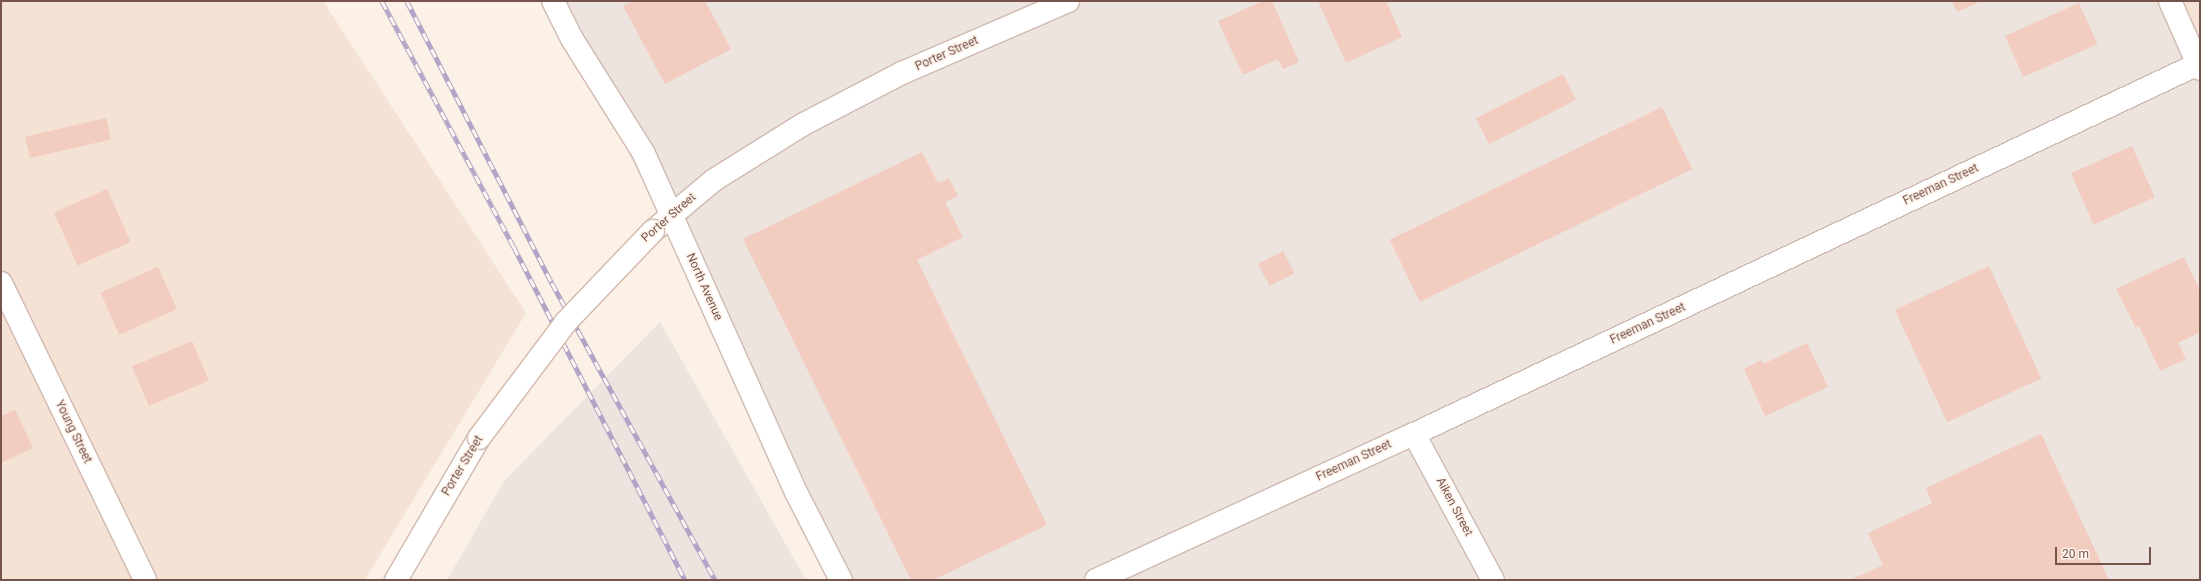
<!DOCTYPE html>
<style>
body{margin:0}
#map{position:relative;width:2201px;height:581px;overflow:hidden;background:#fcf1e7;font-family:Roboto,sans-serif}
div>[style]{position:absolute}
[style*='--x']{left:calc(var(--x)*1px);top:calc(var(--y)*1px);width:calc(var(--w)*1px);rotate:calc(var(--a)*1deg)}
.residential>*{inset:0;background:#f4e2d5}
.industrial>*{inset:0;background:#ede4e0}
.building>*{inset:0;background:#f2ccbe;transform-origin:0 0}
.roads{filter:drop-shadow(1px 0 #d0b9af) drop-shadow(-1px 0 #d0b9af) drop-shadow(0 1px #d0b9af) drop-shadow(0 -1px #d0b9af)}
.street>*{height:22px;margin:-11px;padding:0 11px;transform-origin:11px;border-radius:11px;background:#fff}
.secondary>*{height:22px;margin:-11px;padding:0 11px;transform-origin:11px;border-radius:11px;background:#fff}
.rail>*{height:4.5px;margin-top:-2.25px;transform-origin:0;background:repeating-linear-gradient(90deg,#fff5ed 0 9px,#b2a4c7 0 18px);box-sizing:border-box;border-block:1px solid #b2a4c7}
.bridges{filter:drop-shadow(1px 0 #d3b9ad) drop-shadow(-1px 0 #d3b9ad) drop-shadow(0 1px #d3b9ad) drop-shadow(0 -1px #d3b9ad)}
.secondary-bridge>*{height:22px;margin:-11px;padding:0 11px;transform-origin:11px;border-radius:11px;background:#fff}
span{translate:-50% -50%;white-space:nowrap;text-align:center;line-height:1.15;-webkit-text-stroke:3.5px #fff5ed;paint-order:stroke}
.street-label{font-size:12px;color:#76544b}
.frame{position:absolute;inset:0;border:2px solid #76544b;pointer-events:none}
.scale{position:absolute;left:2055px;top:547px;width:96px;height:18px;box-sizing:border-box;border:2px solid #76544b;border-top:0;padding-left:5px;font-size:12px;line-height:14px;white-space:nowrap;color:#76544b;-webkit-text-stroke:3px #fff5ed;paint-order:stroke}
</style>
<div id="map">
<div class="residential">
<div style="clip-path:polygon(1px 1px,323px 1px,526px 313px,365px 580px,1px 580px)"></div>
<div style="clip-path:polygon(2183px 1px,2200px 1px,2200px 41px)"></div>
</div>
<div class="industrial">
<div style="clip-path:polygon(553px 1px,2170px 1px,2200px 69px,2200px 580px,841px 580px)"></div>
<div style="clip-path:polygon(660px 322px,806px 580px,447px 580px,504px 481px)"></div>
</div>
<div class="building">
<div style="clip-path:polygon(633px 1px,705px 1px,731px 49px,665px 84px,623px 6px)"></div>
<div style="clip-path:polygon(1263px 1px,1272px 1px,1299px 62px,1283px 69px,1278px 59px,1243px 75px,1218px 21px)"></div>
<div style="clip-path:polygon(1318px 1px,1386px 1px,1402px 37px,1346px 63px)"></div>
<div style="clip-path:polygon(1952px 1px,1981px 1px,1957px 12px)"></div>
<div style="left:2079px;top:3px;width:45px;height:81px;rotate:66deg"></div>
<div style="left:1563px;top:74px;width:29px;height:98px;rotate:63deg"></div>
<div style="left:1662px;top:107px;width:69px;height:303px;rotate:64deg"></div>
<div style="left:106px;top:118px;width:22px;height:83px;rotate:77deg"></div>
<div style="left:2132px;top:146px;width:56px;height:67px;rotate:66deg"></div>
<div style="clip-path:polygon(922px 152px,938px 183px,949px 178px,958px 196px,945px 202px,963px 237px,917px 260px,1047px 525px,933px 580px,911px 580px,743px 239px)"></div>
<div style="left:107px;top:189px;width:58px;height:58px;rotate:66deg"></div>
<div style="left:1283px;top:251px;width:25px;height:28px;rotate:63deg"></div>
<div style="clip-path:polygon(2184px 257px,2200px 291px,2200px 332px,2178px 343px,2186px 359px,2160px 371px,2139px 326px,2136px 328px,2116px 289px)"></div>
<div style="left:1989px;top:266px;width:124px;height:104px;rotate:65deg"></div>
<div style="left:158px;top:267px;width:46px;height:63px;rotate:66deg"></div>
<div style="left:192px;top:341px;width:43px;height:65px;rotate:67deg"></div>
<div style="clip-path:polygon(1807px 343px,1828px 387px,1765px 416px,1744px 369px,1761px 360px,1763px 364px)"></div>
<div style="clip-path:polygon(15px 410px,33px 448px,1px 463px,1px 416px)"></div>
<div style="clip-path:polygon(2041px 434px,2109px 580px,1850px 580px,1883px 565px,1868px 533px,1932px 503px,1926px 488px)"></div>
</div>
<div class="roads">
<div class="street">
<div style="--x:553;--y:1;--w:42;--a:63.4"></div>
<div style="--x:572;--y:39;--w:136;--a:57.9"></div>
<div style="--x:644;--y:154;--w:373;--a:65.8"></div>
<div style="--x:797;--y:494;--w:97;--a:62.9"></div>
<div style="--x:1;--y:283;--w:330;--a:64.1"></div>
<div style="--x:1414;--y:434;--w:166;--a:61.6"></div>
<div style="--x:1096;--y:580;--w:350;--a:-24.7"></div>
<div style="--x:1414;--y:434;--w:867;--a:-25.26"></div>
</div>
<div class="secondary">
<div style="--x:2170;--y:1;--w:74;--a:66.2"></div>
<div style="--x:653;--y:231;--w:80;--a:-39.9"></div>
<div style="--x:714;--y:180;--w:104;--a:-32"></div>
<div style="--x:802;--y:125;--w:113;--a:-27.5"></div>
<div style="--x:902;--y:73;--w:181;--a:-23.4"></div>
<div style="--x:396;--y:580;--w:164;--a:-59.7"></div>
</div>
</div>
<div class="rail">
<div style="--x:382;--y:1;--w:279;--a:61.8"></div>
<div style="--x:514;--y:247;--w:374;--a:62.8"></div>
<div style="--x:407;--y:1;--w:317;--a:62.8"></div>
<div style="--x:552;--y:283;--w:339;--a:61.2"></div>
</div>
<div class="bridges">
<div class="secondary-bridge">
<div style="--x:479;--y:438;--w:145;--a:-53.1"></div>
<div style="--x:566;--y:322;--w:126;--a:-46.3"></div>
</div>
</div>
<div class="street-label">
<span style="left:947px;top:54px;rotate:-24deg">Porter Street</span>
<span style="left:1941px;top:185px;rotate:-25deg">Freeman Street</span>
<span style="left:669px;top:218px;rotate:-41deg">Porter Street</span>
<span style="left:704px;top:287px;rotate:66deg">North Avenue</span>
<span style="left:1648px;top:324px;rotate:-25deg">Freeman Street</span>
<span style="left:73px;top:432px;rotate:64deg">Young Street</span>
<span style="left:1354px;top:461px;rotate:-25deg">Freeman Street</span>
<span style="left:463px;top:466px;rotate:-59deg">Porter Street</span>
<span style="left:1454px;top:507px;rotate:62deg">Aiken Street</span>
</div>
<div class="frame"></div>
<div class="scale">20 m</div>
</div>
